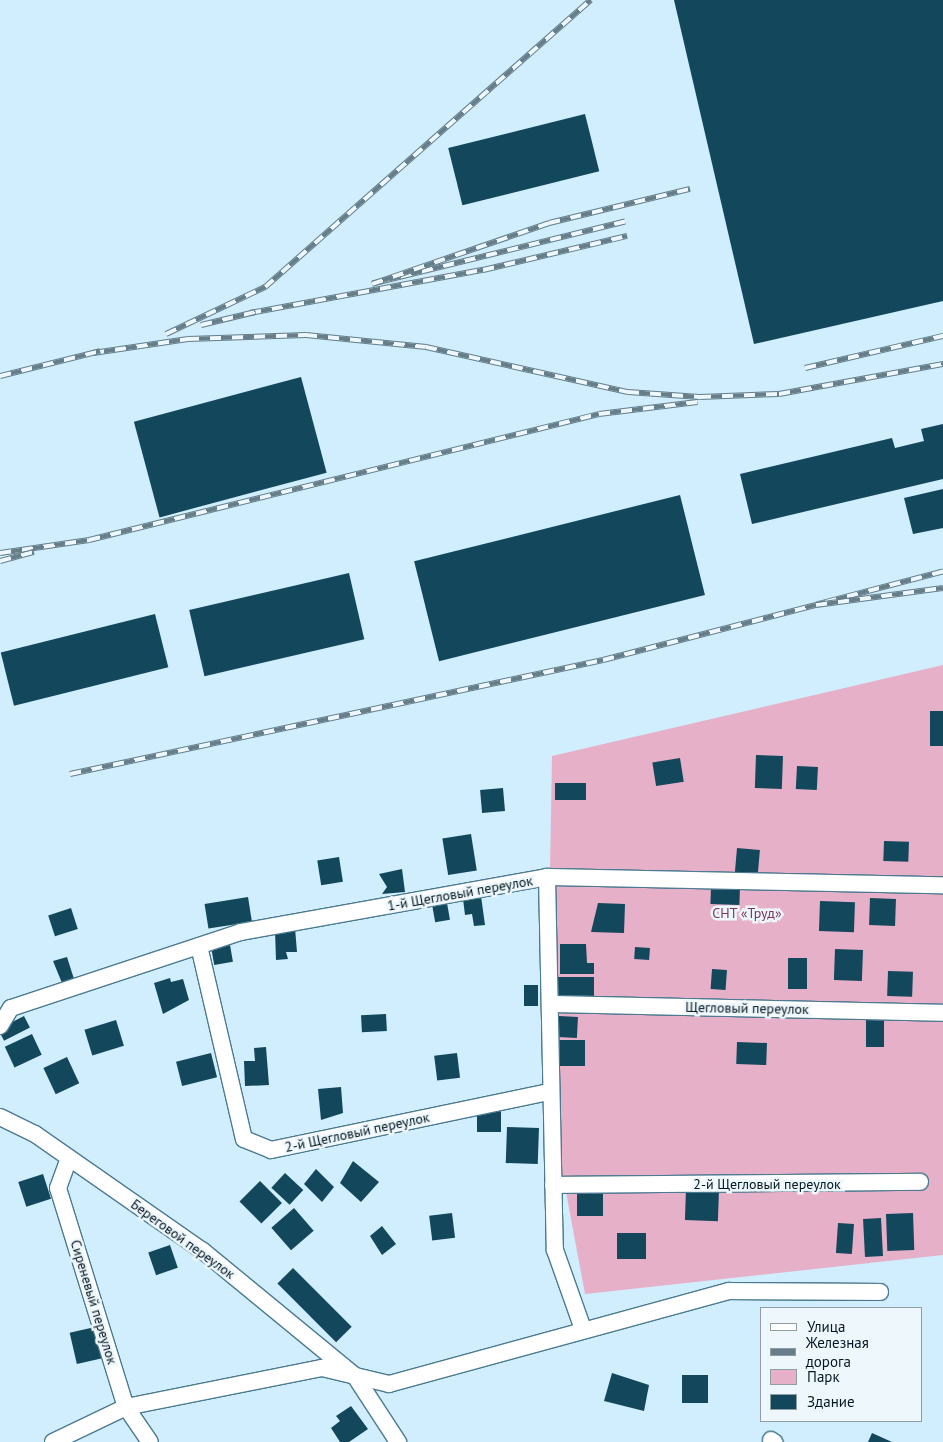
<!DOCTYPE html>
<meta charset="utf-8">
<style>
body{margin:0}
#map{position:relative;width:943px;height:1442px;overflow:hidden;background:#d0eefd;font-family:"PT Sans",sans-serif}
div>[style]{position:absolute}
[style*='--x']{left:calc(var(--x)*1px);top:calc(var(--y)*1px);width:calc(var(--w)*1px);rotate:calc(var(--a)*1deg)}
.green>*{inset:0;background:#e7b0c9}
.building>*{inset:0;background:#13475c;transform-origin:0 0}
.roads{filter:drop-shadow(1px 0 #4b7a91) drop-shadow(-1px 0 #4b7a91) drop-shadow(0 1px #4b7a91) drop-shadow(0 -1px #4b7a91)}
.minor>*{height:16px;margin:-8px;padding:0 8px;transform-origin:8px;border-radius:8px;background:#fff}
.rail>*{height:5.5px;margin-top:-2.75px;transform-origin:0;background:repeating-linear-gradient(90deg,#eef7fc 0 11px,#667e8a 0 22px);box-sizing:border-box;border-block:1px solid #667e8a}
span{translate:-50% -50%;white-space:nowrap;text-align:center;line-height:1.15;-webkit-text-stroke:5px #eef7fc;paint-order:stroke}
.street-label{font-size:14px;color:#041820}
.park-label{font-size:14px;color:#7e365c}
.legend{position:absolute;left:760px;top:1307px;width:162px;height:115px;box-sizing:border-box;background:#eef7fc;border:1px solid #909ea4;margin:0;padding:6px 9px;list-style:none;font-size:15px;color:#041820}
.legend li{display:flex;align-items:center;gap:10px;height:25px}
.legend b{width:25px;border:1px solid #909ea4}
</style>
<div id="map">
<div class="green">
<div style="clip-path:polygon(943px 665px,943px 1255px,585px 1294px,566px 1192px,559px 1179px,550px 871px,552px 756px)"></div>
</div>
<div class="building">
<div style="clip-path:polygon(674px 0,943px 0,943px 301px,754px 344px)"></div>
<div style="left:585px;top:114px;width:59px;height:141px;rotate:76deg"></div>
<div style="left:301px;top:377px;width:99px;height:173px;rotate:75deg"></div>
<div style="clip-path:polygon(943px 424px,943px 479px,752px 524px,740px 474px,892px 438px,895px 448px,924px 441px,921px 429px)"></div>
<div style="clip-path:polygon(943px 489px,943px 528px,913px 534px,904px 498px)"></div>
<div style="left:680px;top:495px;width:103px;height:274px;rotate:76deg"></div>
<div style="left:349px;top:573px;width:68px;height:164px;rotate:77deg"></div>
<div style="left:155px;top:614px;width:55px;height:159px;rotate:76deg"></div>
<div style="left:930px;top:711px;width:13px;height:35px"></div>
<div style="left:756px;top:755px;width:27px;height:33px;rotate:2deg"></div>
<div style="left:680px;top:758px;width:24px;height:28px;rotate:81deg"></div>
<div style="left:797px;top:766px;width:21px;height:23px;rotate:3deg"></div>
<div style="left:586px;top:783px;width:17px;height:31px;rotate:90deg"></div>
<div style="left:503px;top:788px;width:23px;height:23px;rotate:85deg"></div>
<div style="left:471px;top:834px;width:37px;height:29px;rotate:81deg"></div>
<div style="left:884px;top:841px;width:25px;height:20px;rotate:2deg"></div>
<div style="left:737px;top:848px;width:23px;height:25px;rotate:5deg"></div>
<div style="left:339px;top:857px;width:25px;height:22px;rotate:81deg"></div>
<div style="clip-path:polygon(402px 869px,405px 892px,382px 894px,387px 887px,379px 874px)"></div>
<div style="left:711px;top:887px;width:29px;height:17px;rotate:2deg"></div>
<div style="clip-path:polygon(481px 896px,485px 925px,474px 926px,472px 914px,465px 915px,463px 899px)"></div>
<div style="left:248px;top:897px;width:25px;height:44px;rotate:81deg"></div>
<div style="left:870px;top:898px;width:26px;height:27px;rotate:2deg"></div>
<div style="left:820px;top:901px;width:35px;height:30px;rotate:2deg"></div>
<div style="left:447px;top:903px;width:17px;height:15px;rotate:80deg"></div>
<div style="clip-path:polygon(598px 903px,625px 904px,624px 933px,591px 932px)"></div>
<div style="left:71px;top:908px;width:22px;height:24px;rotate:72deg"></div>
<div style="clip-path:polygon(295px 928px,297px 952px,286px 952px,288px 959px,276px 960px,275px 931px)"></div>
<div style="clip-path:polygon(560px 944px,586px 944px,587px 963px,594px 963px,594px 974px,560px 974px)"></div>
<div style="left:230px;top:945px;width:17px;height:19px;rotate:80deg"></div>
<div style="left:635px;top:947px;width:15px;height:12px;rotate:4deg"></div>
<div style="left:835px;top:949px;width:28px;height:31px;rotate:2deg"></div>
<div style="clip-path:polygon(67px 957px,74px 979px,62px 983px,53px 961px)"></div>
<div style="left:788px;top:958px;width:19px;height:31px"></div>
<div style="left:712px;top:969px;width:15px;height:20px;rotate:4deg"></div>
<div style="left:888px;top:971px;width:25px;height:25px;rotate:2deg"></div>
<div style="left:558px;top:977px;width:36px;height:22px"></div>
<div style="clip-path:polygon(170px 978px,171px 982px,183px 979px,189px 1000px,163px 1014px,154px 983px)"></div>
<div style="left:524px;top:985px;width:14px;height:21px"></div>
<div style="left:386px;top:1014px;width:17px;height:25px;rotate:87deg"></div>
<div style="left:24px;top:1016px;width:13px;height:29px;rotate:63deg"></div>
<div style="left:559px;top:1016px;width:19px;height:21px;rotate:3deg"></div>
<div style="left:866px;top:1018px;width:18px;height:29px"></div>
<div style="left:116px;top:1020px;width:27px;height:33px;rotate:73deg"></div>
<div style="left:32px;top:1034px;width:23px;height:30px;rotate:65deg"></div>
<div style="left:585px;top:1040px;width:26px;height:26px;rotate:90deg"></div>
<div style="left:737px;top:1042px;width:30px;height:22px;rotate:2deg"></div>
<div style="clip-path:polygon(266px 1047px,269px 1085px,245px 1086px,244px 1061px,255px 1061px,254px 1048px)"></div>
<div style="left:211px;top:1053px;width:25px;height:36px;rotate:76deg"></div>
<div style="left:457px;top:1053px;width:25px;height:23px;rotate:83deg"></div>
<div style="left:67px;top:1057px;width:29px;height:26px;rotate:65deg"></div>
<div style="clip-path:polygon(341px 1087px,343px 1113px,321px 1120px,318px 1089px)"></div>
<div style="left:477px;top:1110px;width:24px;height:22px"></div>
<div style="left:507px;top:1127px;width:32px;height:36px;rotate:2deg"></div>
<div style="clip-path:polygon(353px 1161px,379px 1182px,361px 1202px,340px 1183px)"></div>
<div style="clip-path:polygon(316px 1169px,334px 1187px,322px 1202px,304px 1184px)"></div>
<div style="left:285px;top:1173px;width:25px;height:20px;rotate:43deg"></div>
<div style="left:43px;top:1174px;width:26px;height:26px;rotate:72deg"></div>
<div style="left:260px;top:1181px;width:31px;height:29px;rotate:45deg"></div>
<div style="left:686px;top:1189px;width:33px;height:31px;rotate:2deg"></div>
<div style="left:577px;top:1192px;width:26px;height:24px"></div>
<div style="left:294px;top:1208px;width:30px;height:30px;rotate:49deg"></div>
<div style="left:452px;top:1213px;width:25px;height:23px;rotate:83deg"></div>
<div style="left:913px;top:1213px;width:37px;height:27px;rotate:88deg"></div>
<div style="left:881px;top:1218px;width:38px;height:18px;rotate:87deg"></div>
<div style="left:838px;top:1223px;width:16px;height:30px;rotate:4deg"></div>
<div style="clip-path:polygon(382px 1226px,396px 1244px,382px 1255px,370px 1236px)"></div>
<div style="left:617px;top:1233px;width:29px;height:26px"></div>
<div style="left:170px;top:1245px;width:24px;height:23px;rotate:71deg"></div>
<div style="left:293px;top:1268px;width:83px;height:22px;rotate:45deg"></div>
<div style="left:95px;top:1327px;width:32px;height:26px;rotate:77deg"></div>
<div style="clip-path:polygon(612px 1373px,649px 1385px,644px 1411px,604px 1401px)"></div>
<div style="left:682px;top:1375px;width:26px;height:28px"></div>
<div style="clip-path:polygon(351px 1406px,368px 1429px,349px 1442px,340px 1442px,331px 1428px,340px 1421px,336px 1416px)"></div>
<div style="clip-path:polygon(872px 1433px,892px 1442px,868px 1442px)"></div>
</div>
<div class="roads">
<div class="minor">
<div style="--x:547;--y:877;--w:373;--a:88.8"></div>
<div style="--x:555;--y:1250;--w:84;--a:70.5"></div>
<div style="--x:199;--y:946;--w:198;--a:76.9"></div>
<div style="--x:244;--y:1139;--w:29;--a:22"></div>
<div style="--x:271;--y:1150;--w:283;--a:-11.8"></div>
<div style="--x:550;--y:1004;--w:393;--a:1.3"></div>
<div style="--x:0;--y:1026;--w:21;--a:-59"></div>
<div style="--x:11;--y:1008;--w:242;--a:-18.3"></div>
<div style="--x:241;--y:932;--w:311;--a:-10.2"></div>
<div style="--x:547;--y:877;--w:396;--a:1.2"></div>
<div style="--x:0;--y:1117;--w:39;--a:26"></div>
<div style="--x:35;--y:1134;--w:205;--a:34.9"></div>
<div style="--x:203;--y:1251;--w:197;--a:39.4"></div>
<div style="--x:355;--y:1376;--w:79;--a:56.9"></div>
<div style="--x:69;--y:1158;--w:32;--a:110"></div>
<div style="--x:58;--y:1188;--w:229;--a:72.8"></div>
<div style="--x:126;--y:1407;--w:42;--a:55.6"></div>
<div style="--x:553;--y:1185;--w:367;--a:-0.5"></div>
<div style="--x:771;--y:1440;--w:4;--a:34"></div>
<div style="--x:53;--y:1442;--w:81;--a:-25.6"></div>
<div style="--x:126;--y:1407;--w:200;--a:-11.3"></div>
<div style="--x:322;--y:1368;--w:69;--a:13.4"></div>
<div style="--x:389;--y:1384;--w:352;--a:-15.3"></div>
<div style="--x:729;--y:1291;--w:151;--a:0.4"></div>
</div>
</div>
<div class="rail">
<div style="--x:625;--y:222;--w:260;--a:166.2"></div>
<div style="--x:372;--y:284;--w:187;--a:-19"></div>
<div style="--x:549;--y:223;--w:145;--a:-13.6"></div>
<div style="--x:250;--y:313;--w:237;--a:-10.5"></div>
<div style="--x:483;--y:270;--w:148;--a:-13.3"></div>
<div style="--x:201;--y:325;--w:56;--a:-13.5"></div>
<div style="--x:166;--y:334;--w:110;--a:-25.4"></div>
<div style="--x:265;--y:287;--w:434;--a:-41.4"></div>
<div style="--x:93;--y:353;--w:96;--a:-8.4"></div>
<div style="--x:188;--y:339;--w:118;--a:-1.9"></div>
<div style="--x:306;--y:335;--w:121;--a:5.7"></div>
<div style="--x:426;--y:347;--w:207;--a:12.6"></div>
<div style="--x:628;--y:392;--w:72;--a:4"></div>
<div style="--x:700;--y:397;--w:79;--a:-2.2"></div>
<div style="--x:779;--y:394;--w:167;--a:-10.4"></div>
<div style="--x:805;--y:368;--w:142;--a:-13.1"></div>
<div style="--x:0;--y:376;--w:103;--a:-14"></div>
<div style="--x:0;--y:553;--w:90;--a:-8.3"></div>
<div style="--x:89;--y:540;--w:525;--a:-13.88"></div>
<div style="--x:599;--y:414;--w:99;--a:-7"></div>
<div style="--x:0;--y:561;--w:35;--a:-15"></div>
<div style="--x:943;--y:572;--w:131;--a:165.4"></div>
<div style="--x:816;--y:605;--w:128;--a:-7.6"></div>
<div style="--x:70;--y:774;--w:545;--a:-12.07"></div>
<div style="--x:603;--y:660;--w:220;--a:-14.5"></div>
</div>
<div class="street-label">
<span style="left:460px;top:893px;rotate:-10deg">1-й Щегловый переулок</span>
<span style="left:747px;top:1008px;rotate:1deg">Щегловый переулок</span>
<span style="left:357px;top:1132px;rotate:-12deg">2-й Щегловый переулок</span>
<span style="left:767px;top:1184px">2-й Щегловый переулок</span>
<span style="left:183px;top:1239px;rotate:36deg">Береговой переулок</span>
<span style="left:94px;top:1302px;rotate:73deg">Сиреневый переулок</span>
</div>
<div class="park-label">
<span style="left:747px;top:913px">СНТ «Труд»</span>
</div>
<ul class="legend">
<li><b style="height:6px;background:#fff"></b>Улица</li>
<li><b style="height:6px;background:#667e8a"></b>Железная дорога</li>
<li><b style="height:14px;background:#e7b0c9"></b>Парк</li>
<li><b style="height:14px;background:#13475c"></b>Здание</li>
</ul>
</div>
